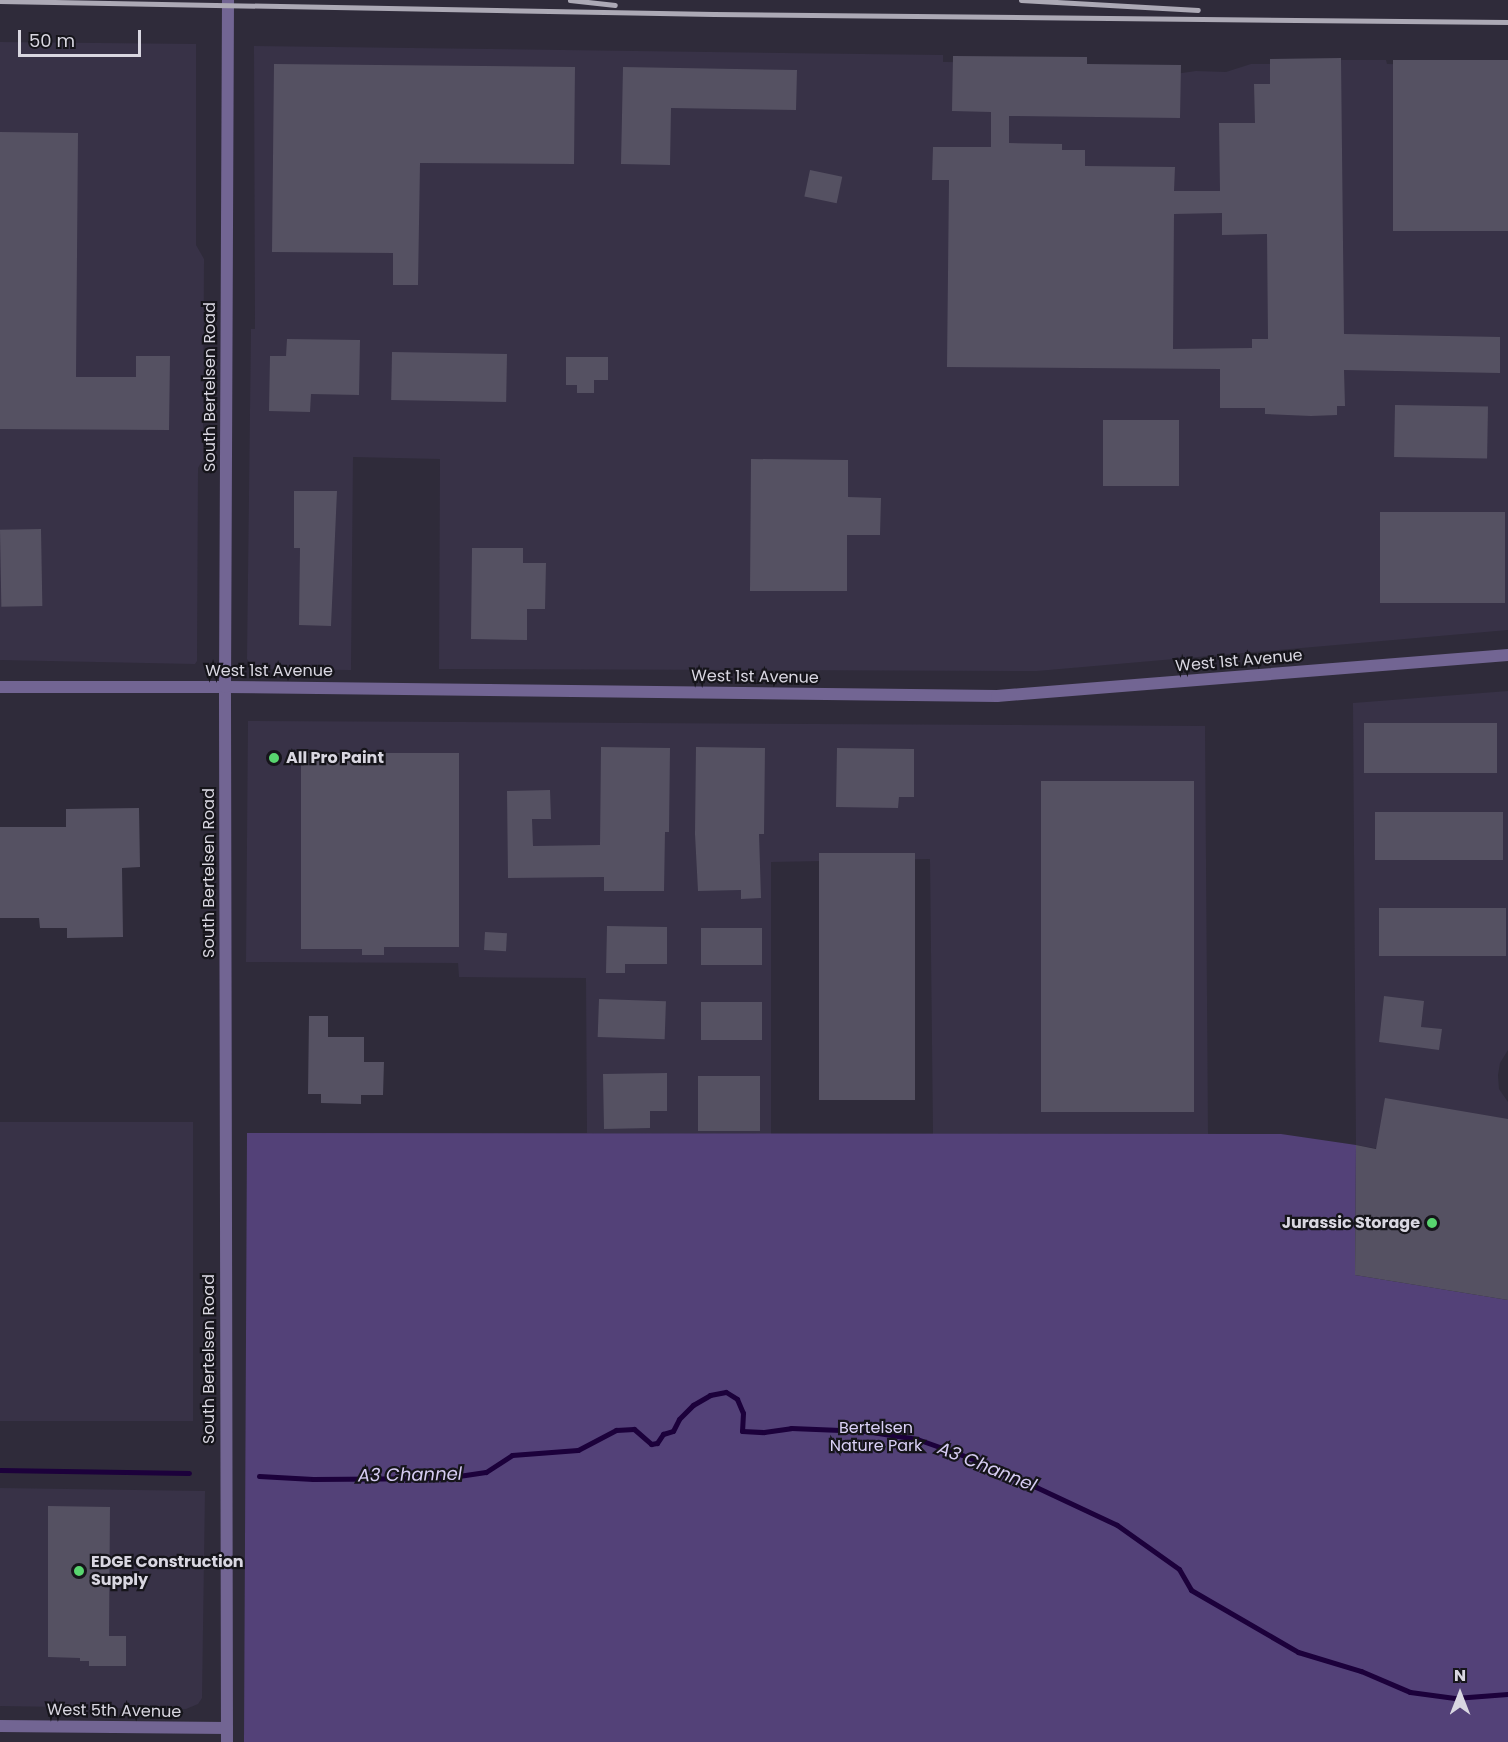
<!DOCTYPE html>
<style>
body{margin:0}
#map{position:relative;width:1508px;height:1742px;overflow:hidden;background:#2f2b3a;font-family:Poppins,sans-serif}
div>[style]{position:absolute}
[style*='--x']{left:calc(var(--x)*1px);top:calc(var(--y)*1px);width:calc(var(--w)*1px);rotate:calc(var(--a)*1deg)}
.built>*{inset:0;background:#383247;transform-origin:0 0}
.green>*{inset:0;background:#534178}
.stream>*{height:5px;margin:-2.5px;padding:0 2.5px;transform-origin:2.5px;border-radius:2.5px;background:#1c013b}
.building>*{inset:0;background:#555162;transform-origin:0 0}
.minor>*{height:12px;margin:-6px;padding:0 6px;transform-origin:6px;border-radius:6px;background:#726593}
.tertiary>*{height:12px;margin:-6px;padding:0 6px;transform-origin:6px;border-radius:6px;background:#726593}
.rail>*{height:4.5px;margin:-2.25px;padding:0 2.25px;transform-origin:2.25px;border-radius:2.25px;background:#aca9b5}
.dots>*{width:16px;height:16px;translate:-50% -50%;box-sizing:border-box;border:3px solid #16151b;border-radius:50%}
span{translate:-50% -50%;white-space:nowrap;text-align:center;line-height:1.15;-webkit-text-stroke:4.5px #16151b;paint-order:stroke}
.street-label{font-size:16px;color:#d9d7e1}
.poi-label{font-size:16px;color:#d9d7e1;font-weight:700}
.left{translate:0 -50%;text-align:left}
.right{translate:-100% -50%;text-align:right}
.park-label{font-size:16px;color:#dad0f6}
.water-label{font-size:18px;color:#d6ccf2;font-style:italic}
.north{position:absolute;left:1430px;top:1664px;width:60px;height:60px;-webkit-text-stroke:4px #16151b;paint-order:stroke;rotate:0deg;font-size:16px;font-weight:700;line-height:24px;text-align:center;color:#d9d7e1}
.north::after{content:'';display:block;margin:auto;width:21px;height:27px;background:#d9d7e1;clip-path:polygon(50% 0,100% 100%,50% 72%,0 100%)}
.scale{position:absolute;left:18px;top:30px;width:123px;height:27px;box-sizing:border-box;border:3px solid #d9d7e1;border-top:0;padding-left:8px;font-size:18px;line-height:21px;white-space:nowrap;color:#d9d7e1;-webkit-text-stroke:4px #16151b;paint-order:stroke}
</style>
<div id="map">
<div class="built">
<div style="clip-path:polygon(0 42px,196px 44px,196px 245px,204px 259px,203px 459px,198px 468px,197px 661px,195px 664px,0 660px)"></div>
<div style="clip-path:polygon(254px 46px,943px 55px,943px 62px,1082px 63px,1081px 73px,1175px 74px,1196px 71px,1226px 72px,1251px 64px,1335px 64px,1336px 60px,1386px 60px,1387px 64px,1508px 66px,1508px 630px,1037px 671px,439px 669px,440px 459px,353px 457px,351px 670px,257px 669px,252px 667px,247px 659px,251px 329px,255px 329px)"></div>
<div style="clip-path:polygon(1508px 691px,1508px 1050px,1500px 1063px,1498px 1075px,1499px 1089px,1508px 1102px,1508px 1171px,1356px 1145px,1353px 703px)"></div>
<div style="clip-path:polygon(248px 721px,1205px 726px,1208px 1134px,933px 1134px,930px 859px,771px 862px,771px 1134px,587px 1133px,586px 978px,459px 977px,458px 963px,246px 962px)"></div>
<div style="left:0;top:1122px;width:193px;height:299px"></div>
<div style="clip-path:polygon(0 1488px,205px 1491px,202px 1698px,198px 1704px,186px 1709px,0 1706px)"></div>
</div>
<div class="green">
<div style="clip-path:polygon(247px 1133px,1281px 1134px,1356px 1145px,1355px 1275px,1508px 1300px,1508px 1742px,244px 1742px)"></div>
</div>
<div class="stream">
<div style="--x:0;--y:1470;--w:189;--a:0.9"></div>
<div style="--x:259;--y:1476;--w:54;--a:3.2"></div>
<div style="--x:313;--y:1479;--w:132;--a:-0.4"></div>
<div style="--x:445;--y:1478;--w:41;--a:-8.3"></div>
<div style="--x:486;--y:1472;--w:31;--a:-33"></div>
<div style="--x:512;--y:1455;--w:66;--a:-4.3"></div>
<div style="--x:578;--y:1450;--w:43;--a:-27.8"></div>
<div style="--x:616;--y:1430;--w:18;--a:-3"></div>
<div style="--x:634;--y:1429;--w:23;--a:41"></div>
<div style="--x:651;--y:1444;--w:6;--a:-9"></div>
<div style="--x:657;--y:1443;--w:11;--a:-56"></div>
<div style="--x:663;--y:1434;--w:10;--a:-17"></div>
<div style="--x:673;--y:1431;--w:13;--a:-63"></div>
<div style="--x:679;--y:1419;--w:20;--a:-45"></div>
<div style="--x:693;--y:1405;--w:20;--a:-30"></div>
<div style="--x:710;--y:1395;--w:16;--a:-11"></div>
<div style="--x:726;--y:1392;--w:13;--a:32"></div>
<div style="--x:737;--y:1399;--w:15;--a:67"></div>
<div style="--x:743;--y:1413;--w:18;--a:93"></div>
<div style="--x:742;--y:1431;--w:22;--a:3"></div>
<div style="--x:764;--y:1432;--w:27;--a:-8"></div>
<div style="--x:791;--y:1428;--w:74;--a:2.3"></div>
<div style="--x:865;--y:1431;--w:53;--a:8.7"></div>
<div style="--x:917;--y:1439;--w:63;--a:19.6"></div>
<div style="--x:976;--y:1460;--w:66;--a:24.2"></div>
<div style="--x:1036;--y:1487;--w:89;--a:25.1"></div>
<div style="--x:1117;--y:1525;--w:76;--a:35.4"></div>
<div style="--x:1179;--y:1569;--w:24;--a:60"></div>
<div style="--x:1191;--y:1590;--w:124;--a:30.1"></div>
<div style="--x:1298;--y:1652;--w:66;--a:16.8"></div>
<div style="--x:1361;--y:1671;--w:53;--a:23.2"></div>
<div style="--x:1410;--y:1692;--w:45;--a:7.6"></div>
<div style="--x:1455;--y:1698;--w:53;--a:-4.3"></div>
</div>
<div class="building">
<div style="clip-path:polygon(evenodd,953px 56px,1087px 57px,1087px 64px,1181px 65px,1180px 118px,1009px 116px,1009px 143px,1062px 144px,1062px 150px,1085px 150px,1085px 166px,1175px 167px,1174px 191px,1220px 191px,1219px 123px,1255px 123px,1254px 84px,1270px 84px,1270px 59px,1341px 58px,1344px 334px,1500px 337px,1500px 373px,1344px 370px,1345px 406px,1337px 406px,1337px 415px,1311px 416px,1265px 414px,1265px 408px,1220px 408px,1220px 369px,947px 367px,949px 180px,932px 180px,933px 147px,991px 147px,991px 112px,952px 111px,953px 56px,1222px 213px,1222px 235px,1267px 234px,1268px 339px,1252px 339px,1252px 348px,1173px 349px,1174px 214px,1222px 213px)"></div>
<div style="left:1393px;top:60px;width:115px;height:171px"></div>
<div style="clip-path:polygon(274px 64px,575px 67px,574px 164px,420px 163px,418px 285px,393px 285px,393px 253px,272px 252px)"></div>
<div style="clip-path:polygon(623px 67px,797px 70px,796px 110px,671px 108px,670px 165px,621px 164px)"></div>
<div style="clip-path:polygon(0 132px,78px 133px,76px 377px,136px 377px,136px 356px,170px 356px,169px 430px,0 429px)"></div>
<div style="left:810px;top:170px;width:33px;height:27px;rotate:12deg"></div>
<div style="clip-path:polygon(287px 339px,360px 340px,359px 395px,311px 394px,310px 412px,269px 411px,270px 356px,286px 356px)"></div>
<div style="left:392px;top:352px;width:115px;height:48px;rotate:1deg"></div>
<div style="clip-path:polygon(566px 357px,608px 357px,608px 380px,594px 380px,594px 393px,577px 393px,577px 385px,566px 385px)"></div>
<div style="left:1395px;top:405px;width:93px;height:52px;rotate:1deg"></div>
<div style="left:1103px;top:420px;width:76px;height:66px"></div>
<div style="clip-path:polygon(751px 459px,848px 460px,848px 497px,881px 498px,880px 535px,847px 535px,847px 591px,750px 591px)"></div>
<div style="clip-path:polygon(294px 491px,337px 491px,331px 626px,299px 625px,300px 548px,294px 548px)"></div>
<div style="left:1380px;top:512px;width:125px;height:91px"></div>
<div style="left:41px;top:529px;width:77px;height:41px;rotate:89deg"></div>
<div style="clip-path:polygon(472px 548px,523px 548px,523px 563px,546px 563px,545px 609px,527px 609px,527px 640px,471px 639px)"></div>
<div style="left:1364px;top:723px;width:133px;height:50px"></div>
<div style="clip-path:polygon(601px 747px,670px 748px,669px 832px,665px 832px,664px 891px,604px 891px,604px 877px,508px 878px,507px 791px,550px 790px,551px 819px,532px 819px,533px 846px,600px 845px)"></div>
<div style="clip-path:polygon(696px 747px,765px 748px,764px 834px,759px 834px,761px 898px,741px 899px,741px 890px,698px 891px,695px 834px)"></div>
<div style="clip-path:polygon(837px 748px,914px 749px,914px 797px,899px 797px,898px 808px,836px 807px)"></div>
<div style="clip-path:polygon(301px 753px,459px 753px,459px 947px,384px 947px,384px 955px,362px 955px,362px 949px,301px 949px)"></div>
<div style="left:1041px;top:781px;width:153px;height:331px"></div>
<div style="clip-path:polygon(139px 808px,140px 867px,122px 868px,123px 937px,67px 938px,67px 928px,40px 928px,39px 918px,0 918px,0 827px,66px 827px,66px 809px)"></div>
<div style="left:1375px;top:812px;width:128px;height:48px"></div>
<div style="left:819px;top:853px;width:96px;height:247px"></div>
<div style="left:1379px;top:908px;width:127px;height:48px"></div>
<div style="clip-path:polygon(607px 926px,667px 927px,667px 964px,625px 964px,625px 973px,606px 973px)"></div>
<div style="left:701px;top:928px;width:61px;height:37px"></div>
<div style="left:485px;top:932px;width:22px;height:18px;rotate:3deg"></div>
<div style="clip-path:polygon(1384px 996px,1424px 1001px,1421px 1027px,1442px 1029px,1439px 1050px,1379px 1042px)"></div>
<div style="left:599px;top:999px;width:67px;height:38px;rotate:2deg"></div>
<div style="left:701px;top:1002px;width:61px;height:38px"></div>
<div style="clip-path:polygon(309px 1016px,328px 1016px,328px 1037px,364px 1037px,364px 1062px,384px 1062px,383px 1095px,361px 1095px,361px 1104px,321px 1103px,321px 1094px,308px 1094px)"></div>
<div style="clip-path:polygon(667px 1073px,667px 1111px,650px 1111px,650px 1128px,604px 1129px,603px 1074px)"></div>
<div style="left:698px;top:1076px;width:62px;height:55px"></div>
<div style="clip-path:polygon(1385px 1098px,1508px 1119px,1508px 1300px,1355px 1275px,1356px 1145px,1376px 1149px)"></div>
<div style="clip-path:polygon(48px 1506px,110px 1507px,109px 1636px,126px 1636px,126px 1666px,89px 1666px,89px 1661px,80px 1661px,80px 1658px,48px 1657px)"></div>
</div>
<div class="minor">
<div style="--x:0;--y:687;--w:225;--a:0"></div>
<div style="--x:0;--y:1726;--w:227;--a:0.5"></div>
</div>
<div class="tertiary">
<div style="--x:225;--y:687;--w:772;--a:0.67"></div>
<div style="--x:997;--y:696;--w:513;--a:-4.59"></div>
<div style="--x:227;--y:1742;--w:1055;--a:-90.11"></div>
<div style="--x:225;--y:687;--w:687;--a:-89.75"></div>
</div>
<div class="rail">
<div style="--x:570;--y:0;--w:45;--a:6.3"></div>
<div style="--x:1021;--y:0;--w:177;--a:3.2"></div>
<div style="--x:0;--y:1;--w:714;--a:1.04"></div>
<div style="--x:714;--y:14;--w:794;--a:0.58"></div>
</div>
<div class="dots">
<div style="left:274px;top:758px;background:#58d56f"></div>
<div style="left:1432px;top:1223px;background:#58d56f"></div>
<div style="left:79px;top:1571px;background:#58d56f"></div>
</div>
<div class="street-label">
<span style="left:210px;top:387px;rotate:-90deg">South Bertelsen Road</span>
<span style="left:1239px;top:661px;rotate:-5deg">West 1st Avenue</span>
<span style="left:269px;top:671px">West 1st Avenue</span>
<span style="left:755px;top:677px;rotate:1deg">West 1st Avenue</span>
<span style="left:209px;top:873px;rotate:-90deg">South Bertelsen Road</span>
<span style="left:209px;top:1359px;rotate:-90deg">South Bertelsen Road</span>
<span style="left:114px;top:1711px;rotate:1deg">West 5th Avenue</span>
</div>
<div class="poi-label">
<span class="left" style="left:286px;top:758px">All Pro Paint</span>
<span class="right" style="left:1420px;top:1223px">Jurassic Storage</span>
<span class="left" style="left:91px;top:1571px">EDGE Construction<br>Supply</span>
</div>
<div class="park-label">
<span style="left:876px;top:1437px">Bertelsen<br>Nature Park</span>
</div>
<div class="water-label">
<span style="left:987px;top:1467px;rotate:22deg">A3 Channel</span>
<span style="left:410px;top:1475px;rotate:-1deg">A3 Channel</span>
</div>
<div class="north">N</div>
<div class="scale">50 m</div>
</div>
